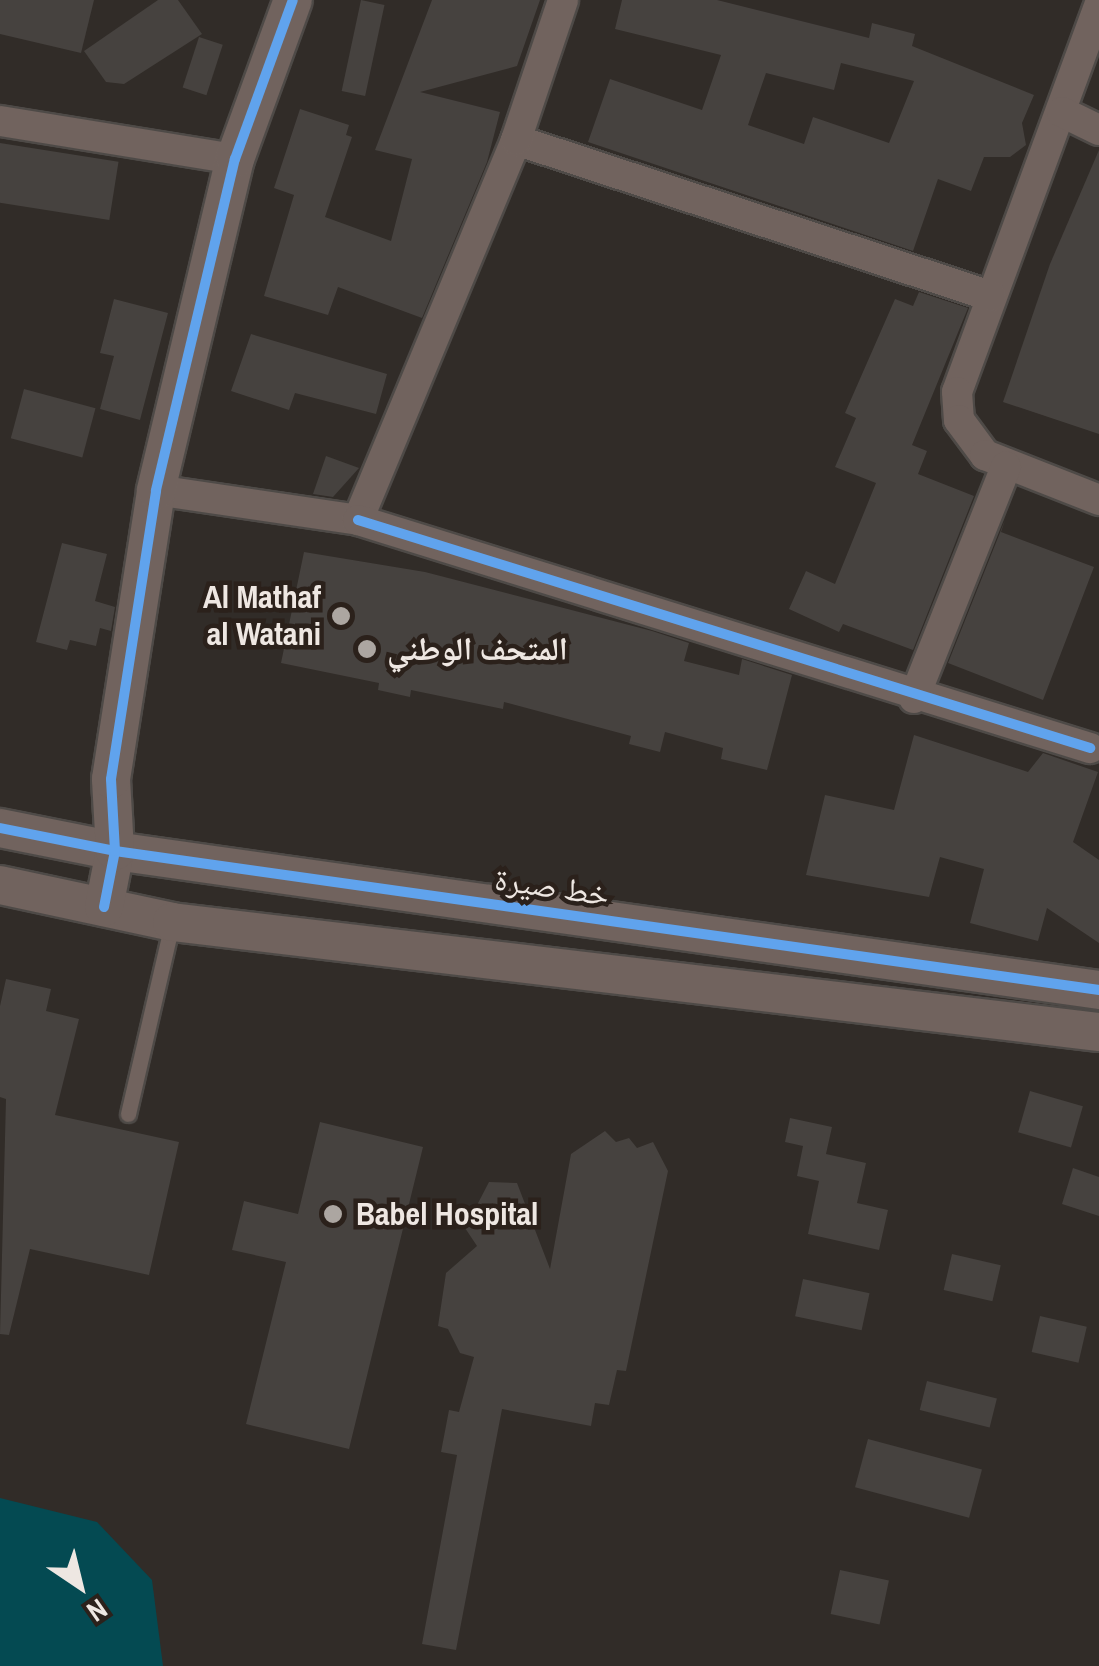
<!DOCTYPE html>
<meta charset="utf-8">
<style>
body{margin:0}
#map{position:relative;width:1099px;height:1666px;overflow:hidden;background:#312c28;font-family:"Archivo Narrow","Noto Naskh Arabic",sans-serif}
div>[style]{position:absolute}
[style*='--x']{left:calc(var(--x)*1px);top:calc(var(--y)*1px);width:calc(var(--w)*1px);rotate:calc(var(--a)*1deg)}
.water>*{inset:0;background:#044a52}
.building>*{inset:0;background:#46423f;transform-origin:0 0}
.roads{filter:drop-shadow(2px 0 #4e4a47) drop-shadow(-2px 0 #4e4a47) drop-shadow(0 2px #4e4a47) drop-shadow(0 -2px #4e4a47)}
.service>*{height:15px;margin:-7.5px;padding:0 7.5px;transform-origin:7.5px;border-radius:7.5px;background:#71635e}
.minor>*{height:30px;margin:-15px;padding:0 15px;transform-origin:15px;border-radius:15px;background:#71635e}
.tertiary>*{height:38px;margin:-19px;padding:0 19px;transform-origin:19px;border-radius:19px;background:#71635e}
.cycleway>*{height:10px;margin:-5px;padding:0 5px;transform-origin:5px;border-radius:5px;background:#60a3ed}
.dots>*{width:28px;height:28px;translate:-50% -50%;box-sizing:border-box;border:5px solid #2b211b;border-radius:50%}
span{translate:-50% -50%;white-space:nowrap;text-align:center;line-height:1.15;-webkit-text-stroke:9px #2b211b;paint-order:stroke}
.poi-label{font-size:32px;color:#eee7e2;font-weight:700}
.right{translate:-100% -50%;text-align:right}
.left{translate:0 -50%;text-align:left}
.street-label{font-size:32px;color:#eee7e2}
.north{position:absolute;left:30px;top:1536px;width:100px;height:100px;-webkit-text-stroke:8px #2b211b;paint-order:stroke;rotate:145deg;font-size:28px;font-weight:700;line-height:40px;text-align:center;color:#eee7e2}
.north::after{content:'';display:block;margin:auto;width:35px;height:45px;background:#eee7e2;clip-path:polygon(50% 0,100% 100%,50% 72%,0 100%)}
</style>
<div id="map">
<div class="water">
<div style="clip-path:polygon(0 1498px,97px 1522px,152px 1580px,163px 1666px,0 1666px)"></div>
</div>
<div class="building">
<div style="clip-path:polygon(0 0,94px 0,81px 53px,0 34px)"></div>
<div style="clip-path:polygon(158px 0,178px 0,202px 34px,124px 84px,106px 82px,84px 51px)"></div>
<div style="left:361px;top:0;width:24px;height:93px;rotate:12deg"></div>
<div style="clip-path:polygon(432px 0,540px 0,517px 66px,420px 92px,500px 112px,487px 162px,422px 318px,338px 287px,328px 315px,264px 296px,294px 195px,274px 188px,300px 109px,349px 125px,346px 135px,352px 137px,325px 217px,391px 241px,412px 159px,375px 150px)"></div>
<div style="clip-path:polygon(evenodd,622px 0,717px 0,869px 38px,872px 23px,915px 34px,912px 46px,1034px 95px,1022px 123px,1026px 145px,1010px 157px,984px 157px,971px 191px,938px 179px,913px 251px,588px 142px,610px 79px,702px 110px,721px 55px,615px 29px,622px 0,841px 63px,914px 81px,889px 143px,813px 117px,804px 144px,748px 125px,766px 73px,834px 90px,841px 63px)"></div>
<div style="left:199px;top:37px;width:25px;height:53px;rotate:18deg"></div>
<div style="left:0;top:143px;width:120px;height:59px;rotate:9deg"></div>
<div style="clip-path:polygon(1099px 150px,1099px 434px,1003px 402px,1050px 264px)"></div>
<div style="clip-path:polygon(919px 292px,968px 308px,912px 445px,927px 451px,918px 474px,974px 496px,913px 650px,843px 624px,839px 632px,789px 609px,806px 571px,835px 584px,876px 483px,835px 467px,856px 418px,845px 413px,895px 299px,913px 306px)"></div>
<div style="clip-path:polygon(114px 299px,168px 313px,140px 420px,100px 409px,114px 356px,100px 353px)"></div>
<div style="clip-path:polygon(251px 334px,387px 374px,376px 414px,295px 393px,289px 410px,231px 391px)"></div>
<div style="left:24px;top:389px;width:74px;height:51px;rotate:15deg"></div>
<div style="clip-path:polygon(326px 456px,359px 468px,333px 497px,313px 494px)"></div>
<div style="clip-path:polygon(1005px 520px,1001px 532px,1094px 567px,1043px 700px,948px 663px)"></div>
<div style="clip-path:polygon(62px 543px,107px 554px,95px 601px,115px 607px,111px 631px,100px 628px,96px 646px,70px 640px,67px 650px,36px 642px)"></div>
<div style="clip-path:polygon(304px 552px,425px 572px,652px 631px,689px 643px,684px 661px,739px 675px,742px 659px,792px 675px,767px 770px,721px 759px,723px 748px,665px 732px,660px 752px,629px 744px,631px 736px,504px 702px,503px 709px,411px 690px,410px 697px,378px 690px,379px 683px,281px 663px)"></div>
<div style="clip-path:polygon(914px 735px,1028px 772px,1043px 753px,1098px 772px,1073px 842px,1099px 860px,1099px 943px,1047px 908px,1038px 941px,970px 923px,984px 869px,940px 857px,929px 897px,806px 875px,825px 795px,894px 810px)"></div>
<div style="clip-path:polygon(6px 979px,51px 989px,46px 1011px,79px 1019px,55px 1115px,179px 1142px,149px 1275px,30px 1249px,9px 1335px,0 1334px,6px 1099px,0 1097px,0 1006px)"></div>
<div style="left:1030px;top:1091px;width:55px;height:43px;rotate:16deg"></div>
<div style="clip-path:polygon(790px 1118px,832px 1127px,826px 1154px,866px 1163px,857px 1203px,888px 1210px,879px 1250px,808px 1234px,819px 1181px,797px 1176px,803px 1146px,785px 1142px)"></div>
<div style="clip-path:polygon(320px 1122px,423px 1147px,349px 1449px,246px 1424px,286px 1262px,232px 1250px,244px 1201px,298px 1214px)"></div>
<div style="clip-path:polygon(605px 1131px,616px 1142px,629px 1138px,637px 1148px,653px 1142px,668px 1171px,626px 1371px,617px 1370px,609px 1405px,595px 1403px,591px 1426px,502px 1409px,456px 1650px,422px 1644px,457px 1455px,441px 1452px,449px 1410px,459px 1412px,474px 1357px,460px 1353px,448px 1329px,438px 1326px,446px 1273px,477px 1246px,459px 1219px,476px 1207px,489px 1182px,517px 1183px,550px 1269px,571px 1154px)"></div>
<div style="clip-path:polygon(1073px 1168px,1099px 1177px,1099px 1216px,1062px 1204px)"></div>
<div style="left:952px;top:1254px;width:50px;height:37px;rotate:13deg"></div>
<div style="left:803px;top:1279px;width:68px;height:38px;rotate:12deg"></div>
<div style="left:1040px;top:1316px;width:48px;height:37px;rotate:13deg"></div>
<div style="left:927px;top:1381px;width:72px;height:30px;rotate:14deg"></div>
<div style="left:868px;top:1439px;width:118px;height:50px;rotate:15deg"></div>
<div style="left:840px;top:1570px;width:50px;height:45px;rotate:12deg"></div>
</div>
<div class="roads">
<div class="service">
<div style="--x:128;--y:1114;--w:196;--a:-77"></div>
</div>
<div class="minor">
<div style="--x:1099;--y:6;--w:411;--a:110.2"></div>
<div style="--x:957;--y:392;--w:28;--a:86"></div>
<div style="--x:959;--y:420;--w:44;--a:53.4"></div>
<div style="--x:985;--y:455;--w:123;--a:21.5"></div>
<div style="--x:1062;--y:112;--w:41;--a:25.9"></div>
<div style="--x:0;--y:121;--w:238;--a:9.2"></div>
<div style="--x:516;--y:140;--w:500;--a:18.2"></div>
<div style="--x:156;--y:490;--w:204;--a:8.4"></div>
<div style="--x:358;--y:520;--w:412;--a:-67.4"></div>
<div style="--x:516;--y:140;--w:148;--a:-71.4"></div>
<div style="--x:358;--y:520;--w:767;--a:17.3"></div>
<div style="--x:914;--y:698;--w:249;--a:-68.3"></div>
</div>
<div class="tertiary">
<div style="--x:0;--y:828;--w:117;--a:11.3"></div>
<div style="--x:115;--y:851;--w:994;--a:8.04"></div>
<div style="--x:0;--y:885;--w:176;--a:12.1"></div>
<div style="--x:172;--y:922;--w:934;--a:6.77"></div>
<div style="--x:104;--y:907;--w:57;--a:-78.9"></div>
<div style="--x:115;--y:851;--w:72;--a:-93.2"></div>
<div style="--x:111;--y:779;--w:292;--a:-81.1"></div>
<div style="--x:156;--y:490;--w:340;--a:-76.6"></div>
<div style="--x:235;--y:159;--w:169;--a:-70"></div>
</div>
</div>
<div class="cycleway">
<div style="--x:358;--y:520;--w:767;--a:17.3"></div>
<div style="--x:0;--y:828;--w:117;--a:11.3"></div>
<div style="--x:115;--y:851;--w:994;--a:8.04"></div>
<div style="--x:104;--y:907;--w:57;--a:-78.9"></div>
<div style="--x:115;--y:851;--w:72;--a:-93.2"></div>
<div style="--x:111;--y:779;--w:292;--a:-81.1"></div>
<div style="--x:156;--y:490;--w:340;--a:-76.6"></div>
<div style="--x:235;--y:159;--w:169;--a:-70"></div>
</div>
<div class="dots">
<div style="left:341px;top:616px;background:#aca6a1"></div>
<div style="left:367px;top:649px;background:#aca6a1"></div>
<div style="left:333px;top:1214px;background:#aca6a1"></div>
</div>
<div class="poi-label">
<span class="right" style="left:321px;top:616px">Al Mathaf<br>al Watani</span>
<span class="left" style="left:387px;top:649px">المتحف الوطني</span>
<span class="left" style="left:356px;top:1214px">Babel Hospital</span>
</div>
<div class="street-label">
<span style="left:552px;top:887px;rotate:8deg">خط صيرة</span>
</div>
<div class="north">N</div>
</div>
